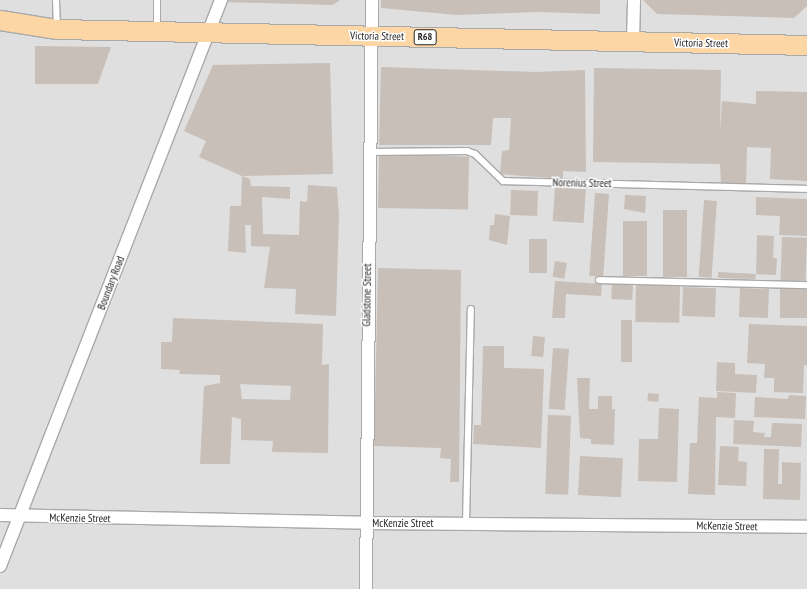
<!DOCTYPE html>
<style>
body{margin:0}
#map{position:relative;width:807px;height:589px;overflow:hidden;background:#f2efe9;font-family:"PT Sans Narrow",sans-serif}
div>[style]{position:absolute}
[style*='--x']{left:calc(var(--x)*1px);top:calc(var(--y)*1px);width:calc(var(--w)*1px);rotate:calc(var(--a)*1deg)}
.residential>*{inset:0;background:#e0dfdf;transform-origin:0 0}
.building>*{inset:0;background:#c7bfb8;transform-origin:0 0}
.roads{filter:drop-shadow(1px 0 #a9a9a9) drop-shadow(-1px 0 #a9a9a9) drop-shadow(0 1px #a9a9a9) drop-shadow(0 -1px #a9a9a9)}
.service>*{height:6px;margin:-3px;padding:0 3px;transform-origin:3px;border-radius:3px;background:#fff}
.minor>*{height:12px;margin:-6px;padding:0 6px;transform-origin:6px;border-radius:6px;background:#fff}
.primary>*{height:19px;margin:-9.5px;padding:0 9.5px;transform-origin:9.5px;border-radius:9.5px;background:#fcd6a4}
span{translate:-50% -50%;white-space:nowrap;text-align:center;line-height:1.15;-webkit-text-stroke:3px #fff;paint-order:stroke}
.shield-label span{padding:1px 3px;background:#fff;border:1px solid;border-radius:3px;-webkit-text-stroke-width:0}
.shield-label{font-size:10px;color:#222;font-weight:700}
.street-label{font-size:11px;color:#222}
</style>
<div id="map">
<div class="residential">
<div style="left:0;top:0;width:807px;height:589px"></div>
</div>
<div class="building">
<div style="clip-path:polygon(224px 0,340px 0,333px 5px,224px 2px)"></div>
<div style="clip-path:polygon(381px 0,600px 0,600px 14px,537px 12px,457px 15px,381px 8px)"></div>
<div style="clip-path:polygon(643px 0,807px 0,807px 6px,794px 18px,657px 14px)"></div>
<div style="clip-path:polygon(35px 46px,111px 47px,98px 84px,35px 84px)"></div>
<div style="clip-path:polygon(330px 63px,333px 174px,242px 176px,250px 179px,251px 186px,290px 187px,290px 199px,262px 197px,263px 234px,299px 235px,300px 201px,307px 202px,308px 185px,337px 187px,339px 215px,336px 316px,295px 314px,296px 289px,264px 288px,270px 247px,275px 247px,251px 246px,251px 225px,245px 225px,246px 253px,228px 251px,230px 206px,241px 206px,242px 176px,199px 157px,206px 141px,184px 131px,213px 65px)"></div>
<div style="clip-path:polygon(381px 67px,536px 72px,585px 70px,586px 172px,563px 171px,563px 179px,500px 174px,502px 151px,509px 150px,511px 118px,493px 118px,491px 145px,379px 145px)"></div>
<div style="clip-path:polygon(594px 68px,721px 70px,720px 132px,722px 101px,756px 104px,756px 91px,807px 92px,807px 181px,770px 179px,771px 148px,747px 147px,746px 185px,721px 186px,720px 164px,593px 162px)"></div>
<div style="left:379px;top:155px;width:90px;height:53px;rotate:1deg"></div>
<div style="left:555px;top:187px;width:31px;height:34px;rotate:4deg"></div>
<div style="left:511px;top:190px;width:27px;height:25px;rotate:2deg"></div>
<div style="left:595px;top:193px;width:14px;height:83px;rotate:4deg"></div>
<div style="clip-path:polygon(625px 195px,646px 196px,645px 213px,624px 209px)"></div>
<div style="clip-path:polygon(756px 197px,807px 199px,807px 236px,779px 235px,780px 216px,756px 215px)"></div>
<div style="left:704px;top:200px;width:13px;height:77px;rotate:4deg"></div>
<div style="left:663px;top:210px;width:24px;height:67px"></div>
<div style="clip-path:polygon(495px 214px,510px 216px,507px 245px,489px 240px,490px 225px,494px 225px)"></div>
<div style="left:623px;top:221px;width:24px;height:55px"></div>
<div style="clip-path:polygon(757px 235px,774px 236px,773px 258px,777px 258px,776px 275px,756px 274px)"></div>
<div style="left:782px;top:237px;width:25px;height:45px;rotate:2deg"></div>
<div style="left:529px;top:239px;width:18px;height:34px"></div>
<div style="left:555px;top:261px;width:12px;height:16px;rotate:9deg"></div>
<div style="clip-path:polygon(378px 268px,461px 270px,459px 482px,450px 482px,451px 459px,440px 458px,441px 448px,374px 446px)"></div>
<div style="clip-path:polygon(718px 272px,756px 274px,755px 279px,718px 278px)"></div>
<div style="clip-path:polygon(555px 281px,602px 284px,601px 296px,566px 294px,565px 318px,552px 318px)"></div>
<div style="left:612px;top:284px;width:21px;height:15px;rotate:3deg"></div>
<div style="left:636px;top:285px;width:44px;height:37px;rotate:1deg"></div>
<div style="left:683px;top:287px;width:33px;height:29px;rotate:2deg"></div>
<div style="left:740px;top:288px;width:29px;height:29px;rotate:2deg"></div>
<div style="left:780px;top:288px;width:27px;height:30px"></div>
<div style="clip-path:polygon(evenodd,173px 318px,323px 324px,322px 365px,329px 364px,328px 453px,272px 452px,273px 441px,241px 440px,241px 419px,232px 417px,230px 464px,200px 464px,204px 386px,220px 383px,220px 375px,179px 374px,180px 370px,161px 369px,161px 342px,172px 342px,173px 318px,240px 384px,291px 386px,290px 400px,242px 399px,240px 384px)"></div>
<div style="left:621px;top:320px;width:11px;height:42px"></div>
<div style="clip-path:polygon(749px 324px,807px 326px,807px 365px,804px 365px,803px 393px,774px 392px,774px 378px,764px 378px,765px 364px,747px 363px)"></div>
<div style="left:533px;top:336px;width:12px;height:20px;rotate:5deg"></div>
<div style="clip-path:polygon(483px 346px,504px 346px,504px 368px,544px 369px,541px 448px,473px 444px,474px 425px,481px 425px)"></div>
<div style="left:553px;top:348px;width:16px;height:61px;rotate:4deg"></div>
<div style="clip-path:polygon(717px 362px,735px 363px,735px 374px,757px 375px,756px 393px,716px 391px)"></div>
<div style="clip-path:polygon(577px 378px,590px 378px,589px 409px,598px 409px,598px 396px,612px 396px,612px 409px,615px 409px,614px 445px,591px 444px,591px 439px,580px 438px)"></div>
<div style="clip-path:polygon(717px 392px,736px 393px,735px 418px,716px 417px,715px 495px,688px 494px,690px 443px,697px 443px,699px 397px,717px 398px)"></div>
<div style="left:648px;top:393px;width:11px;height:8px;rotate:5deg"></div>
<div style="clip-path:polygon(789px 395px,806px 396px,805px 419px,754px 417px,755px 397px,788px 399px)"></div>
<div style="clip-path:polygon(659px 408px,679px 409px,677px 482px,638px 481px,639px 439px,658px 439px)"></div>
<div style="left:548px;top:415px;width:23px;height:79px;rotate:2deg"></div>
<div style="clip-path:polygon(734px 420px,754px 421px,753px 432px,765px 433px,764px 437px,771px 437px,772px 423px,802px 424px,801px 447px,733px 444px)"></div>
<div style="clip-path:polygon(720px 446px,739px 447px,738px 461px,747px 462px,746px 486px,718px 485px)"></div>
<div style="clip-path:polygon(764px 449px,779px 449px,778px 484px,782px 484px,782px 462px,801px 463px,800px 500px,763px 499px)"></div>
<div style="left:580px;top:456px;width:43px;height:39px;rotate:3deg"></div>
</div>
<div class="roads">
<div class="service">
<div style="--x:56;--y:0;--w:27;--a:88"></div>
<div style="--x:157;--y:0;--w:28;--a:90"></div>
<div style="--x:369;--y:152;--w:98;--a:-0.6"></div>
<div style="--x:467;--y:151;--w:9;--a:21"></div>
<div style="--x:475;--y:154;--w:39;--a:44"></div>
<div style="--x:503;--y:181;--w:304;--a:1.5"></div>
<div style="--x:599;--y:280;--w:208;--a:1.4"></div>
<div style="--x:466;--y:523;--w:214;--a:-88.7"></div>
</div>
<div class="minor">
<div style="--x:633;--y:42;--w:42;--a:-88.6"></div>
<div style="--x:0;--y:515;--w:367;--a:1.2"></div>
<div style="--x:367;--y:523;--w:440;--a:0.5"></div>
<div style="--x:0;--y:566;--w:608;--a:-68.67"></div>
<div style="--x:366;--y:589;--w:589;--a:-89.42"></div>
</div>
<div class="primary">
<div style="--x:0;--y:20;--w:58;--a:9"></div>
<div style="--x:57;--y:29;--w:750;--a:1.22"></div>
</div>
</div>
<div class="shield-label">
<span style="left:425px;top:37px">R68</span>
</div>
<div class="street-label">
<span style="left:377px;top:36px;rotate:1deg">Victoria Street</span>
<span style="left:701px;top:43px;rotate:1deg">Victoria Street</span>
<span style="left:582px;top:183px;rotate:1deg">Norenius Street</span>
<span style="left:111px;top:283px;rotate:-69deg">Boundary Road</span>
<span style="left:367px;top:295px;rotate:-89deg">Gladstone Street</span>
<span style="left:80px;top:518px;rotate:1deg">McKenzie Street</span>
<span style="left:403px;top:523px">McKenzie Street</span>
<span style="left:727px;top:526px;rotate:1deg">McKenzie Street</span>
</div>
</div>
